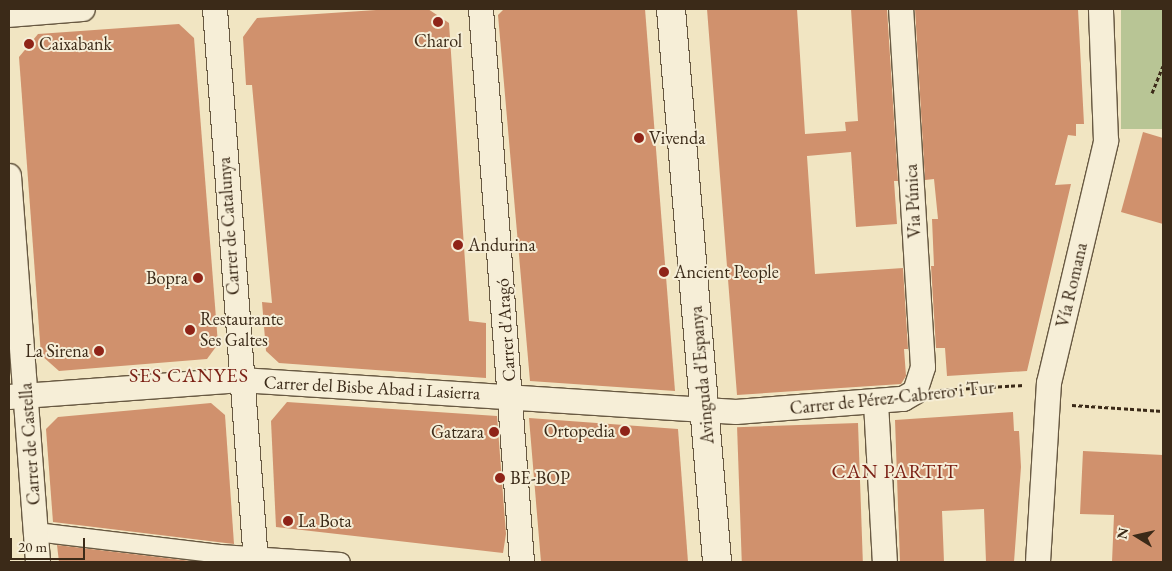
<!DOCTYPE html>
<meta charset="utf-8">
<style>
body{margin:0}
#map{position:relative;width:1172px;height:571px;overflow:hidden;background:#f1e5c2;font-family:"EB Garamond",serif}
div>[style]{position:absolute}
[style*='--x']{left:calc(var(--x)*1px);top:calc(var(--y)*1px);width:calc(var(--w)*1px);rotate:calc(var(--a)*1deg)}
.green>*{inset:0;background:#b8c595;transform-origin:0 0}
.building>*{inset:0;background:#d0916d;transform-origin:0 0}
.path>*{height:3px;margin-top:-1.5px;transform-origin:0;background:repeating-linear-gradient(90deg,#3b2a18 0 4px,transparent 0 6.5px)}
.roads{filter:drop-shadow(1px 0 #685942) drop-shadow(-1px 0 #685942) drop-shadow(0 1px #685942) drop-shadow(0 -1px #685942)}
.pedestrian>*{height:18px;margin:-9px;padding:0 9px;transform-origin:9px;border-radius:9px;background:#f6eed7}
.minor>*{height:24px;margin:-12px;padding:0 12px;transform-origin:12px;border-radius:12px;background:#f6eed7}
.tertiary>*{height:28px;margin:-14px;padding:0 14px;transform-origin:14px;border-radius:14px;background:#f6eed7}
.dots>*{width:14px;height:14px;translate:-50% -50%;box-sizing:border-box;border:2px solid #f6eed7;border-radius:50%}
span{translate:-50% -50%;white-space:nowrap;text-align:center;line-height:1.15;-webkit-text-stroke:4px #f6eed7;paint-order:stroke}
.poi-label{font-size:18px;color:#3b2a18}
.left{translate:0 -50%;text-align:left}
.right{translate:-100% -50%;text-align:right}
.street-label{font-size:18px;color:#3b2a18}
.quarter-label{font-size:20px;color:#7a1f14;letter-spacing:1px}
.frame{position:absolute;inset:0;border:10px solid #3b2a18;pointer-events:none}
.north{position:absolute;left:1112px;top:511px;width:50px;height:50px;-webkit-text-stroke:4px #f6eed7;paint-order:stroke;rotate:280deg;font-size:14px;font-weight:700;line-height:20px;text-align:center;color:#3b2a18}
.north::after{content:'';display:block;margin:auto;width:18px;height:22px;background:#3b2a18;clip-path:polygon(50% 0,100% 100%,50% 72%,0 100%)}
.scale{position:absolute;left:10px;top:538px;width:75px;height:22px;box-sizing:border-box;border:2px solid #3b2a18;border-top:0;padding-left:6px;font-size:15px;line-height:18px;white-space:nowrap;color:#3b2a18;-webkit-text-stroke:4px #f6eed7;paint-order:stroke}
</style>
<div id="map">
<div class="green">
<div style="left:1121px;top:9px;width:42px;height:120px"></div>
</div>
<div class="building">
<div style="clip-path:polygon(391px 9px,428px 9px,449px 23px,469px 321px,486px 323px,486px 378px,279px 363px,266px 351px,262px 302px,272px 303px,252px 85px,246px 85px,243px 37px,257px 18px)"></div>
<div style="clip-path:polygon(504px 9px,645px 9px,675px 391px,530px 381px,498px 15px)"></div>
<div style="clip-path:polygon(707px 9px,797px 9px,805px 134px,846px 131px,845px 122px,858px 121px,851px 9px,887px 9px,898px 181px,894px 181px,897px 224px,856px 227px,851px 152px,807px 156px,815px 274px,903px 268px,908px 349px,904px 349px,906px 376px,901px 384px,737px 395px)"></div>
<div style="clip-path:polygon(915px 9px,1078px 9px,1084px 124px,1076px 124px,1076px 136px,1068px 135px,1055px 185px,1071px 184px,1027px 371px,947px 376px,945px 348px,936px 348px,931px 266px,934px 266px,932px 219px,938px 219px,934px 179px,925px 180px)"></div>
<div style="clip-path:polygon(179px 24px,194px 38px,218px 344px,207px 359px,59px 371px,41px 355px,19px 57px,38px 34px)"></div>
<div style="clip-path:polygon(1143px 132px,1163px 138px,1163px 224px,1121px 212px)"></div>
<div style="clip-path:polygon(287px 402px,497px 416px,506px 534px,503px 553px,276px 527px,271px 421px)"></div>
<div style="clip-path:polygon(211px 403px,225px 415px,234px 544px,53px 522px,46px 429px,58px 417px)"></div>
<div style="clip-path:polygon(1013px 412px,1014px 431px,1019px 431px,1021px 467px,1014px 562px,986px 562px,984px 509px,942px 511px,944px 562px,900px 562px,895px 420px)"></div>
<div style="clip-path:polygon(529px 418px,678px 429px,688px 562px,541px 562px)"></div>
<div style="left:858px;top:423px;width:139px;height:121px;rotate:88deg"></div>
<div style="clip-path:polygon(1083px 451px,1163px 455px,1163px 562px,1112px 562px,1114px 515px,1080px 514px)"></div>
<div style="clip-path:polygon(57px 545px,200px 562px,59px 562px)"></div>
</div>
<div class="path">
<div style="--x:1152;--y:93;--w:29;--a:-68"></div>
<div style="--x:940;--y:390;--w:84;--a:-3.4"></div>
<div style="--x:1072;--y:405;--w:91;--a:3.8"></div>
</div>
<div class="roads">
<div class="pedestrian">
<div style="--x:36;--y:532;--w:185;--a:6.8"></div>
<div style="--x:220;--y:554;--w:121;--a:3.8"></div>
</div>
<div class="minor">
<div style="--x:215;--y:9;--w:555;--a:85.76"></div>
<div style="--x:481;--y:9;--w:555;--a:85.76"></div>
<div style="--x:9;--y:15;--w:74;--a:-4.6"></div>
<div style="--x:9;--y:176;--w:387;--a:85.7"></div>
<div style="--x:9;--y:397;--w:233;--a:-4.2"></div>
<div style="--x:241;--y:380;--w:496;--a:3.7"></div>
<div style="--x:736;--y:412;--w:168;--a:-4.5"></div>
<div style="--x:903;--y:399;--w:14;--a:-30"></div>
<div style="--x:915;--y:392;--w:26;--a:-72"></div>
<div style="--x:923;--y:367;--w:359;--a:-93.5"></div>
<div style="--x:876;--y:403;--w:159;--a:86.8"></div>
<div style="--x:1038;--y:562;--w:179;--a:-86.5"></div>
<div style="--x:1049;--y:383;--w:249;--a:-76.7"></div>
<div style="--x:1106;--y:141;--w:132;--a:-92.2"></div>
</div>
<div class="tertiary">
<div style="--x:671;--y:9;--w:555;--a:85.24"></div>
</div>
</div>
<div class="dots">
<div style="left:438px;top:22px;background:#8f2418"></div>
<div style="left:29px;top:44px;background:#8f2418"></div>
<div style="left:639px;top:138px;background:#8f2418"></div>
<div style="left:458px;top:245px;background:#8f2418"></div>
<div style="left:664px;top:272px;background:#8f2418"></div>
<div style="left:198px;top:278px;background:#8f2418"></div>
<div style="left:190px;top:330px;background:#8f2418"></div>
<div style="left:99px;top:351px;background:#8f2418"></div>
<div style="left:625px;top:431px;background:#8f2418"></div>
<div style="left:494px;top:432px;background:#8f2418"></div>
<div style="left:500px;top:478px;background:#8f2418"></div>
<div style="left:288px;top:521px;background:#8f2418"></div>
</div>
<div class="poi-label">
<span style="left:438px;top:41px">Charol</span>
<span class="left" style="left:39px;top:44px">Caixabank</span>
<span class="left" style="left:649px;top:138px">Vivenda</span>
<span class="left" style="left:468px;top:245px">Andurina</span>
<span class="left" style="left:674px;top:272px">Ancient People</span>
<span class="right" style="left:188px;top:278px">Bopra</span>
<span class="left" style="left:200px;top:330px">Restaurante<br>Ses Galtes</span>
<span class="right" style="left:89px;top:351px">La Sirena</span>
<span class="right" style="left:615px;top:431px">Ortopedia</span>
<span class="right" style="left:484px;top:432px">Gatzara</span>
<span class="left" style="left:510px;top:478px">BE-BOP</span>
<span class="left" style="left:298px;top:521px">La Bota</span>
</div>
<div class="street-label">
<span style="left:913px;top:201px;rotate:-93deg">Via Púnica</span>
<span style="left:229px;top:226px;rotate:-94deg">Carrer de Catalunya</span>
<span style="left:1072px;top:285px;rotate:-77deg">Vía Romana</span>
<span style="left:506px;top:330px;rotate:-94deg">Carrer d'Aragó</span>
<span style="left:702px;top:375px;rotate:-95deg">Avinguda d'Espanya</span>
<span style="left:372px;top:388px;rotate:3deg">Carrer del Bisbe Abad i Lasierra</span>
<span style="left:892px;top:398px;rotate:-6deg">Carrer de Pérez-Cabrero i Tur</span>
<span style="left:30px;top:444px;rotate:-94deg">Carrer de Castella</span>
</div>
<div class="quarter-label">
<span style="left:189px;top:375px">SES CANYES</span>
<span style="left:895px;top:471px">CAN PARTIT</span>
</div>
<div class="frame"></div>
<div class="north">N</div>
<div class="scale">20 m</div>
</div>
